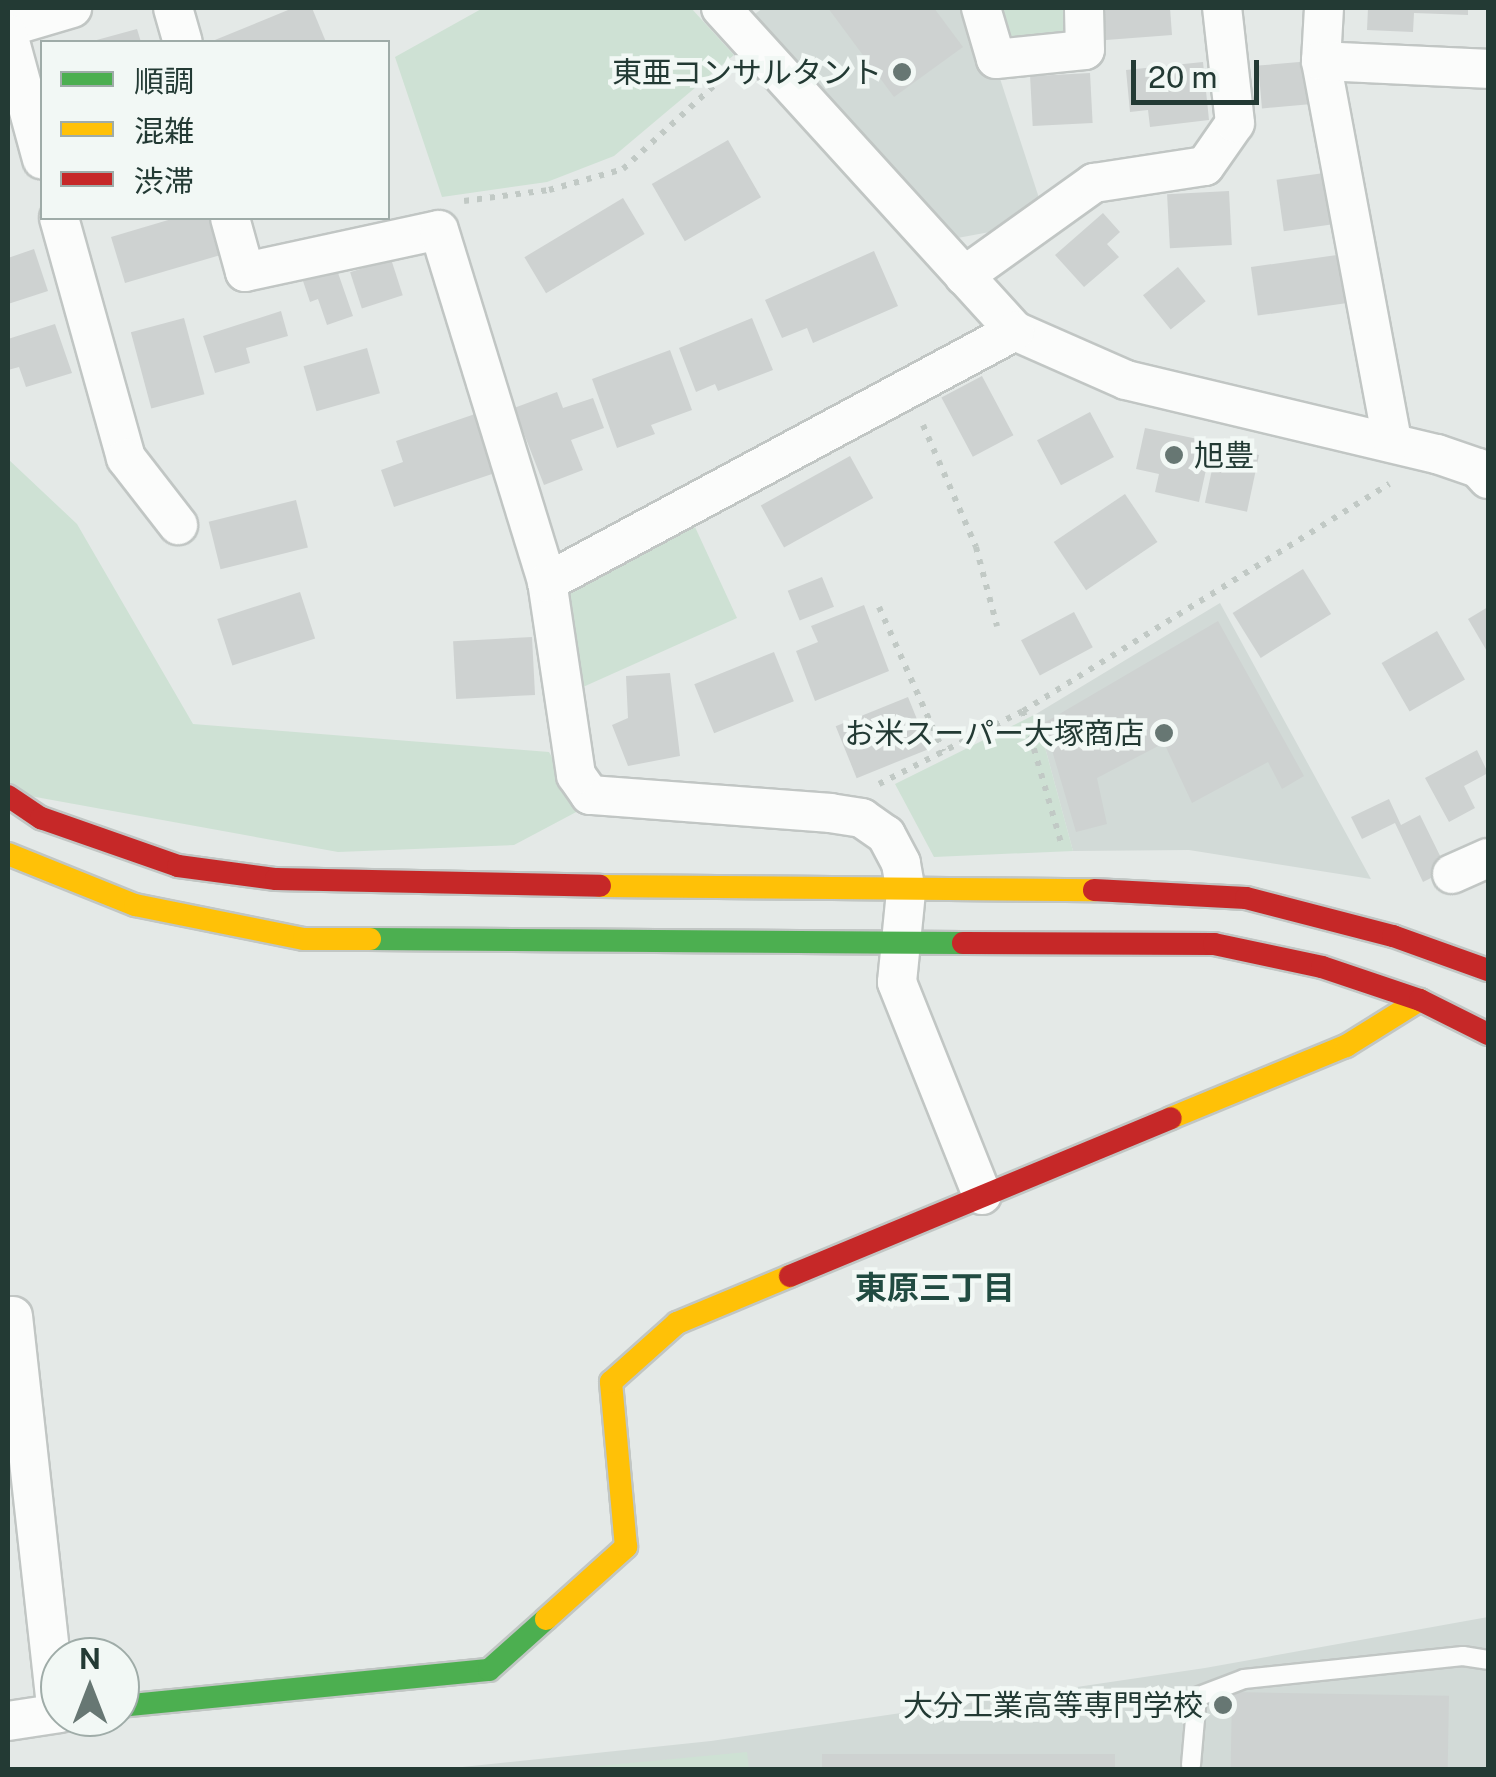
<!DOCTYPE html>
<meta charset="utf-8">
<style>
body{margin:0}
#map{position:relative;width:1496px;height:1777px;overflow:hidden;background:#e4e9e7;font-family:"Public Sans","Noto Sans JP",sans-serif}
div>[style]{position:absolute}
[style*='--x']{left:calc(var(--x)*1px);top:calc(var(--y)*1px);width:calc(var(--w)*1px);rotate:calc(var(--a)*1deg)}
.built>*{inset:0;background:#d2dad7}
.green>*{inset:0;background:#cee1d4}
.building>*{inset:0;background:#ced2d1;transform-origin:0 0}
.path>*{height:6px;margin-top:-3px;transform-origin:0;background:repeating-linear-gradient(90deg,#c1c9c5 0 5px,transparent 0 13px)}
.roads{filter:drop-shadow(2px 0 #c1c6c4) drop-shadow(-2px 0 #c1c6c4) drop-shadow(0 2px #c1c6c4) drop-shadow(0 -2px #c1c6c4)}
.lane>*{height:18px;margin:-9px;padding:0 9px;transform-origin:9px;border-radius:9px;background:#fbfcfb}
.street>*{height:38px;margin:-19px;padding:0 19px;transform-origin:19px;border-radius:19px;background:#fbfcfb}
.fast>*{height:22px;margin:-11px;padding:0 11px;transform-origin:11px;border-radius:11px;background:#4caf50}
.slow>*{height:22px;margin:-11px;padding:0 11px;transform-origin:11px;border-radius:11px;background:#ffc107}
.jam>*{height:22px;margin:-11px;padding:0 11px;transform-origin:11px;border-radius:11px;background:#c62828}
.dots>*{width:28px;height:28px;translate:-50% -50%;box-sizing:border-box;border:5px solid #f2f8f5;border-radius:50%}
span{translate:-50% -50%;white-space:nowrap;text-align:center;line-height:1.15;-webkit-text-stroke:9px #f2f8f5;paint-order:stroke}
.poi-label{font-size:30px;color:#233a34}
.right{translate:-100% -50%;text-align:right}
.left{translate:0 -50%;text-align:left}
.neighbourhood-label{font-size:32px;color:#214b41;font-weight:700}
.frame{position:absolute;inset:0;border:10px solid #233a34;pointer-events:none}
.legend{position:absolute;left:40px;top:40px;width:350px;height:180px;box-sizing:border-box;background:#f2f8f5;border:2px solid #9faca8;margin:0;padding:12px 18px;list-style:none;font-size:30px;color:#233a34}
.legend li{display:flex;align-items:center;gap:20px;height:50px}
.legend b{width:50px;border:2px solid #9faca8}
.north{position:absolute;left:40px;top:1637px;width:100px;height:100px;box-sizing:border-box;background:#f2f8f5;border:2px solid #9faca8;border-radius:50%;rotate:0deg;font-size:28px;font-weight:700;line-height:40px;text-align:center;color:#233a34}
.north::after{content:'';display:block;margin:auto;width:35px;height:45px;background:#677773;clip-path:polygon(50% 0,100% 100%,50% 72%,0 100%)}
.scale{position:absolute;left:1131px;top:60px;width:128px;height:45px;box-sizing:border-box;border:5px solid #233a34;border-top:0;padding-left:12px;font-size:30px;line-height:35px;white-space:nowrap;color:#233a34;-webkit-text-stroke:8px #f2f8f5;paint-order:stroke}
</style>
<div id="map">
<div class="built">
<div style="clip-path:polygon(763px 8px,977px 8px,1039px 198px,1006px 229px,952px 239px,755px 14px)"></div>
<div style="clip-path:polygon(1220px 603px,1371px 879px,1189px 850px,1073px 851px,1036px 714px)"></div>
<div style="clip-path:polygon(1488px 1617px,1488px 1769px,434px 1770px,711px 1741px,1205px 1668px)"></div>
</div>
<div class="green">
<div style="clip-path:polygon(483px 8px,691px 8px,734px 55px,614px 156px,547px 182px,442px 197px,395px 57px)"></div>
<div style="clip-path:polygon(985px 8px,1080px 8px,1081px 47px,999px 55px)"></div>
<div style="clip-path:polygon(8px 459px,77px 524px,193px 724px,549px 752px,580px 810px,514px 845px,338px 852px,8px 792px)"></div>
<div style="clip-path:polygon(695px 527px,737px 618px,583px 687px,569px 589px)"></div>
<div style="clip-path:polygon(1036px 714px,1073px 851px,934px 857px,895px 784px)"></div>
<div style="clip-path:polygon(747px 1752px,749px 1769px,566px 1769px)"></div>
</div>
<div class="building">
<div style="clip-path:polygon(293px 8px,312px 8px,326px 42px,210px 42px)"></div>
<div style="clip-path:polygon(828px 8px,934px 8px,963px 47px,894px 97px)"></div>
<div style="clip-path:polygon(1104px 8px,1170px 8px,1172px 35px,1106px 40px)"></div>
<div style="clip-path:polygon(1368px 8px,1468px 8px,1468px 15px,1414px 13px,1413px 32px,1367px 30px)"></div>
<div style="clip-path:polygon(137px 29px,141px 42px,93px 42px,93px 41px)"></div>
<div style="left:1311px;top:61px;width:43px;height:53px;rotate:85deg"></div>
<div style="clip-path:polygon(1203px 62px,1209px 120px,1150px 127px,1148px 110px,1130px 112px,1126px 70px)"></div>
<div style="left:1090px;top:73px;width:50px;height:60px;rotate:87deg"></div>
<div style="left:728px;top:140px;width:66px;height:88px;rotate:60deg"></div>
<div style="left:1331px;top:172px;width:52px;height:55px;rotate:82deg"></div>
<div style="left:1229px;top:191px;width:54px;height:62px;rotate:87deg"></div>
<div style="left:623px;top:198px;width:42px;height:115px;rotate:59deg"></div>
<div style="clip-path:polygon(1103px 213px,1120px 232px,1107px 244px,1119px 257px,1084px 287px,1055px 255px)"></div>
<div style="clip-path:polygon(175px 218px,212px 218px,224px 254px,125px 283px,111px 237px)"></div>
<div style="clip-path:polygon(34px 249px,48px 291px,8px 304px,8px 258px)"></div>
<div style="clip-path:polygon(874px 251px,898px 306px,813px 343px,807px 328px,782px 338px,765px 300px)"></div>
<div style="left:1344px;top:254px;width:49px;height:94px;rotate:82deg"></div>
<div style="left:391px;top:259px;width:38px;height:43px;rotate:72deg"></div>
<div style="left:1178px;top:267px;width:44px;height:45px;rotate:51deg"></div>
<div style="clip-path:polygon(337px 270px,353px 316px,327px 325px,318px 299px,310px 302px,303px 281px)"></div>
<div style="clip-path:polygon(281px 311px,288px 336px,246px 348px,250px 363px,215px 373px,203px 336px)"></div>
<div style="left:184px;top:318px;width:79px;height:55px;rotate:75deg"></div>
<div style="clip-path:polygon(752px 318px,773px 370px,718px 391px,715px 384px,696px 392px,679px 348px)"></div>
<div style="clip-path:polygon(55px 324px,72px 373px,26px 387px,19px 367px,8px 370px,8px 339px)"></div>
<div style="left:367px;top:348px;width:47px;height:66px;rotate:74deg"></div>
<div style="clip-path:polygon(670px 350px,692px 410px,651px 425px,655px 434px,617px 448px,592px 379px)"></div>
<div style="left:982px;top:376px;width:67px;height:46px;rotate:62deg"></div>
<div style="clip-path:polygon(557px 392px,563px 408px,593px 398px,604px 428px,571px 440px,583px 470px,544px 485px,514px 408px)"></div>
<div style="left:1090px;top:412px;width:51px;height:60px;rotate:62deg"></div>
<div style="clip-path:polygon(478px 413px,498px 472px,394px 507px,381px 470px,403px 462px,396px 441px)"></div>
<div style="clip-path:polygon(1145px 428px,1212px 442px,1199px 502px,1155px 492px,1159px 474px,1136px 469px)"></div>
<div style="left:1217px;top:446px;width:43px;height:58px;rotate:12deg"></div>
<div style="left:850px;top:456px;width:48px;height:102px;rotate:61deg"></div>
<div style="left:1125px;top:494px;width:58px;height:86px;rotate:56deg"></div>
<div style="left:296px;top:500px;width:49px;height:90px;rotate:76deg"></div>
<div style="left:1303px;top:569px;width:53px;height:83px;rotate:58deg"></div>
<div style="left:822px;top:577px;width:32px;height:37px;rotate:68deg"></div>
<div style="left:300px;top:592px;width:49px;height:87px;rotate:72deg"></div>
<div style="clip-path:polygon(864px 605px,889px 671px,815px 701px,796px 651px,818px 642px,811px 626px)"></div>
<div style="clip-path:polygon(1488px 607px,1488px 653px,1468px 619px)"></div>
<div style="left:1074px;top:612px;width:40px;height:60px;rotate:62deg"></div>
<div style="clip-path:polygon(1218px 621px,1304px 776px,1282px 789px,1268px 762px,1192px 803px,1164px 743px,1097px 778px,1107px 824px,1076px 832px,1044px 723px)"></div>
<div style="left:1437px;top:631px;width:56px;height:64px;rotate:60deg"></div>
<div style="left:532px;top:637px;width:58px;height:79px;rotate:87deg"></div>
<div style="left:774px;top:652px;width:53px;height:86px;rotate:68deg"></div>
<div style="clip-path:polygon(670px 673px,680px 756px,628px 766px,612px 725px,628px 718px,626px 676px)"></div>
<div style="left:908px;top:697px;width:56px;height:78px;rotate:68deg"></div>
<div style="clip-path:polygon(1477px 750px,1488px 773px,1464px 786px,1475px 808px,1449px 822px,1425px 778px)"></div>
<div style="clip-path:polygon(1389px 799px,1401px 825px,1420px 815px,1447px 870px,1423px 882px,1395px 823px,1362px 839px,1351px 817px)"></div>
<div style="left:1232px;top:1692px;width:217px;height:78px;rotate:1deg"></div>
<div style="left:822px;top:1754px;width:293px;height:16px"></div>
</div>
<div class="path">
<div style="--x:464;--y:201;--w:86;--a:-7.4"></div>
<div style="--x:549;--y:190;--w:77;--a:-15.8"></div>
<div style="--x:623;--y:169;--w:145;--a:-42.5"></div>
<div style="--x:923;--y:425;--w:133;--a:66.5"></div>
<div style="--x:976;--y:547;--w:82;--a:75.1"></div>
<div style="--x:879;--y:607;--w:158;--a:66"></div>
<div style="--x:1023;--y:711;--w:141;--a:73.9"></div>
<div style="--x:879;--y:784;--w:161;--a:-26.9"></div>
<div style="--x:1023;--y:711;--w:431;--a:-31.8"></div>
</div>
<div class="roads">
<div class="lane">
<div style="--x:1191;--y:1765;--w:68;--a:-85"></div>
<div style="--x:1197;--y:1697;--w:50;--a:-21"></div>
<div style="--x:1244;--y:1679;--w:220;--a:-6"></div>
<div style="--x:1463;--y:1656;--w:25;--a:9"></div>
</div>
<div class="street">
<div style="--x:173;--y:8;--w:35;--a:74"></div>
<div style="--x:721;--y:8;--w:437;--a:47.7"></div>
<div style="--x:1015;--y:331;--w:121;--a:23.8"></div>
<div style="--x:1126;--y:380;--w:320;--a:13.4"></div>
<div style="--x:1437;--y:454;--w:43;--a:18.9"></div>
<div style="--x:1478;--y:468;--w:15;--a:48"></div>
<div style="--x:981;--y:8;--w:53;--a:73.6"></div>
<div style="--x:996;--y:59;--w:89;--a:-5.8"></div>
<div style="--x:1085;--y:50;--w:42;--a:-91.4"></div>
<div style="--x:1324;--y:8;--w:53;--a:93.2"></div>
<div style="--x:1321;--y:61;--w:388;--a:79.4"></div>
<div style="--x:8;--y:27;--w:67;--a:-16.5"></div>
<div style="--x:8;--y:34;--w:130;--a:74.8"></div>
<div style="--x:1321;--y:61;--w:167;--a:2.7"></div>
<div style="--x:59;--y:218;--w:249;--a:74.4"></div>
<div style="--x:126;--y:458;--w:85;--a:52.2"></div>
<div style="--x:230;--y:218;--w:56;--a:74.5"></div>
<div style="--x:245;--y:272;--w:198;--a:-12.2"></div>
<div style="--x:439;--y:230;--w:368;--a:72.9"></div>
<div style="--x:964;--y:276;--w:160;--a:-35.6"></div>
<div style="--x:1094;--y:183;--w:112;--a:-8.7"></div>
<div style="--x:1205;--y:166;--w:52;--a:-55.1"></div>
<div style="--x:1235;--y:123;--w:116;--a:-96.4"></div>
<div style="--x:1452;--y:874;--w:39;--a:-24"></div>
<div style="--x:982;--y:1195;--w:229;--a:-111.8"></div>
<div style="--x:897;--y:982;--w:90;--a:-84.3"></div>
<div style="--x:906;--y:892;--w:29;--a:-100"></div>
<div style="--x:901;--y:863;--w:32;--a:-118"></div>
<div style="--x:886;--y:835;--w:29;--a:-145"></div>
<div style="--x:862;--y:818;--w:31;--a:-171"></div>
<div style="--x:831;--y:813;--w:242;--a:-175.7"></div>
<div style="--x:590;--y:795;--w:24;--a:-125"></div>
<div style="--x:576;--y:775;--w:195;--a:-98.5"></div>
<div style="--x:547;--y:582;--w:531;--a:-28.21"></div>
<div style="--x:13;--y:1316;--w:399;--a:83.7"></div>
<div style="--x:8;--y:1721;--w:53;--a:-8.7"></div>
</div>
<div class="fast">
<div style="--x:370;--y:939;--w:593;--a:0.39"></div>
<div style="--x:120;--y:1706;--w:371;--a:-5.6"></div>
<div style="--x:489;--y:1670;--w:76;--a:-41.8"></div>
</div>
<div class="slow">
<div style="--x:8;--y:854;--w:137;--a:21.9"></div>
<div style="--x:135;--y:905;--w:172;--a:11.4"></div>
<div style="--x:304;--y:939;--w:66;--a:0"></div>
<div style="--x:600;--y:886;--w:494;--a:0.5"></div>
<div style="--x:1171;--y:1118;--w:189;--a:-22.4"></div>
<div style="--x:1346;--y:1046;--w:87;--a:-31.9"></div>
<div style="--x:546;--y:1619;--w:108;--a:-42"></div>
<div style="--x:626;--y:1547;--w:166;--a:-95.2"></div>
<div style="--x:611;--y:1382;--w:89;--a:-41.8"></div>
<div style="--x:677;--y:1323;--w:122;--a:-22.6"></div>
</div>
<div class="jam">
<div style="--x:8;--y:796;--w:40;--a:34"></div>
<div style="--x:41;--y:818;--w:145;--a:19.3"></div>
<div style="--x:178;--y:866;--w:99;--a:7.6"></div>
<div style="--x:276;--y:879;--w:324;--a:1.2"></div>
<div style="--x:1094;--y:890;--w:152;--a:3"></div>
<div style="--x:1246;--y:898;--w:152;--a:14.5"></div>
<div style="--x:1393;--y:936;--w:101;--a:19.7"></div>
<div style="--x:963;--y:943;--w:251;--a:0.2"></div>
<div style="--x:1214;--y:944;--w:110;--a:12"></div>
<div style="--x:1322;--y:967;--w:103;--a:18.6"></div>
<div style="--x:1420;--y:1000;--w:76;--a:26.6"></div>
<div style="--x:790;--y:1276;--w:412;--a:-22.5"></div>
</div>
</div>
<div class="dots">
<div style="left:902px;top:72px;background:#677773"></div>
<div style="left:1174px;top:455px;background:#677773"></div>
<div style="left:1164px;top:733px;background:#677773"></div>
<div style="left:1223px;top:1705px;background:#677773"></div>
</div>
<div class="poi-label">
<span class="right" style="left:882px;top:72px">東亜コンサルタント</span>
<span class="left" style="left:1194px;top:455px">旭豊</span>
<span class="right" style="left:1144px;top:733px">お米スーパー大塚商店</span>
<span class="right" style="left:1203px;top:1705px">大分工業高等専門学校</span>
</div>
<div class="neighbourhood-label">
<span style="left:935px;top:1288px">東原三丁目</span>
</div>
<div class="frame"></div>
<ul class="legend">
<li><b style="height:12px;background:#4caf50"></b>順調</li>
<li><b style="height:12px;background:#ffc107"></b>混雑</li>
<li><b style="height:12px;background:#c62828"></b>渋滞</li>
</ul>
<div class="north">N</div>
<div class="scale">20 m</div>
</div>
